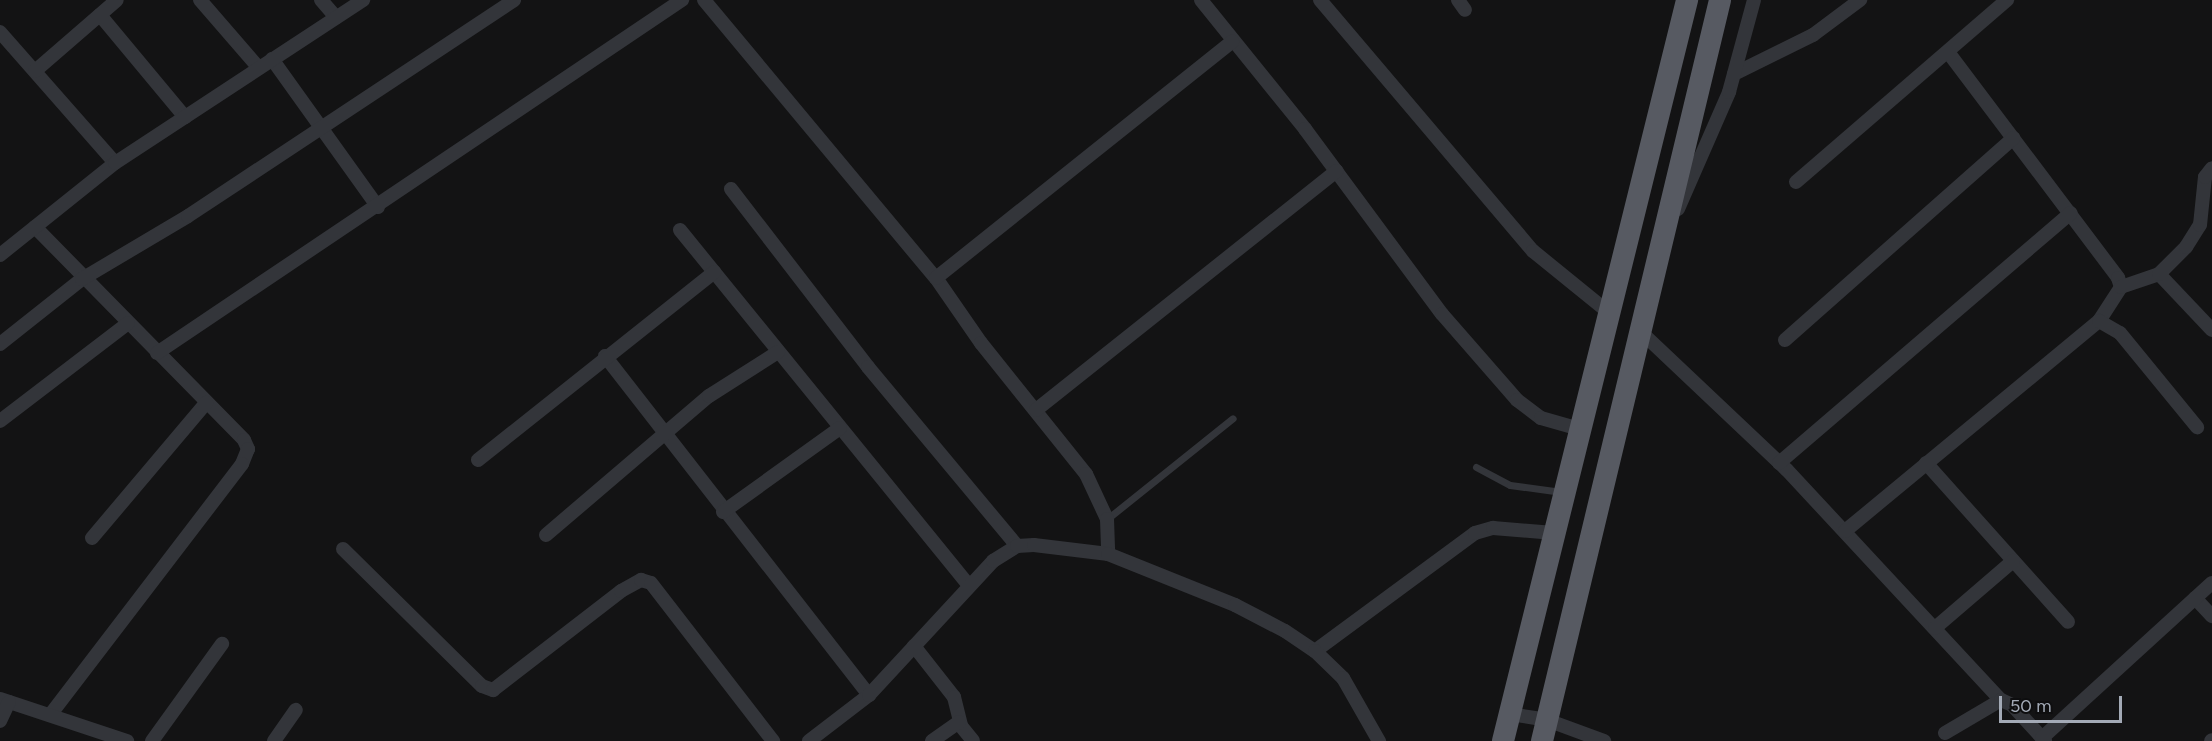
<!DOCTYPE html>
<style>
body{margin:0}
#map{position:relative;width:2212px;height:741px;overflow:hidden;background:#131314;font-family:Figtree,sans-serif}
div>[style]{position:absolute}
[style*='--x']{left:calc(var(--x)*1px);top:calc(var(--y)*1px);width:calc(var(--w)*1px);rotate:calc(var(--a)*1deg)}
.service>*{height:7px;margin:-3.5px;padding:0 3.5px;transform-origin:3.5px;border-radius:3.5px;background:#33353a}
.minor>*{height:14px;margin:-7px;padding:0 7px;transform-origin:7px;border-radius:7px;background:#33353a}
.trunk>*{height:22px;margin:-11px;padding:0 11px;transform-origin:11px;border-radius:11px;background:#575a62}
span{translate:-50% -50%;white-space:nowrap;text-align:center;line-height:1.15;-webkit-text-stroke:6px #0e0e0f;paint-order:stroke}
.scale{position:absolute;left:1999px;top:696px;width:123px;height:27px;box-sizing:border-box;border:3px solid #a3aab6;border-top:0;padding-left:8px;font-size:18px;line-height:21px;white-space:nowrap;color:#a3aab6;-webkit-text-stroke:4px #0e0e0f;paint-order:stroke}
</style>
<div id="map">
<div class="service">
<div style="--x:1476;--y:467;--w:38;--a:28"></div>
<div style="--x:1510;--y:485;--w:52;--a:7.7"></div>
<div style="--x:1107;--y:519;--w:161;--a:-38.7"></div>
</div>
<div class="minor">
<div style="--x:200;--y:0;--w:90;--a:49.1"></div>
<div style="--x:321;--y:0;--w:23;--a:49"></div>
<div style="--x:704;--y:0;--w:362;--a:50.2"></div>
<div style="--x:936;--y:278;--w:79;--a:55.3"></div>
<div style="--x:981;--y:343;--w:168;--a:51.3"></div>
<div style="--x:1086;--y:474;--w:50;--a:65"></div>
<div style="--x:1107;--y:519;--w:35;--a:88"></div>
<div style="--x:1201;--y:0;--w:166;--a:51.1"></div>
<div style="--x:1305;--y:129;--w:230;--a:53.5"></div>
<div style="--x:1442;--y:314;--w:114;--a:48.9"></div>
<div style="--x:1517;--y:400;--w:30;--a:37"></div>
<div style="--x:1541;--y:418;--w:41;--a:15.8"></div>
<div style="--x:1320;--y:0;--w:329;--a:49.7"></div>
<div style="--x:1533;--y:251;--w:97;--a:39.1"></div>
<div style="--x:1458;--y:0;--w:12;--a:55"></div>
<div style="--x:100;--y:15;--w:133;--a:50.2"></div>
<div style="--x:0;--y:32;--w:174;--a:48.7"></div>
<div style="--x:1948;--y:52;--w:283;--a:53"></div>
<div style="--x:2118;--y:278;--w:9;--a:72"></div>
<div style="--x:2121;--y:287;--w:40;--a:122.9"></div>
<div style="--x:272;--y:59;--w:182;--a:54.4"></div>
<div style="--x:35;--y:71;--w:108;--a:-40.9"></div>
<div style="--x:1734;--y:74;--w:88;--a:-26.3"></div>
<div style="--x:1813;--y:35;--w:59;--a:-36.7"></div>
<div style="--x:1796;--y:182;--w:279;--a:-40.8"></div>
<div style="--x:731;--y:189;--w:225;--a:52.4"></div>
<div style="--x:868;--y:367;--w:233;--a:50.2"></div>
<div style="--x:1678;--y:209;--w:128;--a:-66.4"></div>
<div style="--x:1729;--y:92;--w:95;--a:-74.8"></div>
<div style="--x:35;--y:227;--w:298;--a:45.5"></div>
<div style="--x:244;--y:440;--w:10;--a:66"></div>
<div style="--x:248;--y:449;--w:16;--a:112"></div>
<div style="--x:242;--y:464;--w:316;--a:127.4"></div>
<div style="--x:680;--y:230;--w:457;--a:50.9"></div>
<div style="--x:0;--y:255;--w:147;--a:-38.7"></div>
<div style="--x:115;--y:163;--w:297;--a:-33.3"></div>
<div style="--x:2159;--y:274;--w:77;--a:46.6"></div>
<div style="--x:936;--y:278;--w:379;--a:-38.6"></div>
<div style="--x:2121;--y:287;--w:40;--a:-18.9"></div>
<div style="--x:2159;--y:274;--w:38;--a:-45"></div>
<div style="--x:2186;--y:247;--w:26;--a:-58"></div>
<div style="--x:2200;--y:225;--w:48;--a:-84.1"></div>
<div style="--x:2205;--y:177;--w:11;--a:-52"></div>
<div style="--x:1640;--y:331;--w:202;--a:43.4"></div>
<div style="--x:1787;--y:470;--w:314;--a:47.1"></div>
<div style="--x:1785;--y:340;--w:305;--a:-41.5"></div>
<div style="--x:0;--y:344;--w:105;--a:-38.4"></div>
<div style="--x:82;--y:279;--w:123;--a:-30.7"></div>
<div style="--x:188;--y:216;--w:391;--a:-33.5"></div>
<div style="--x:157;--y:353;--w:633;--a:-33.92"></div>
<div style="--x:605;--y:356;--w:430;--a:52.1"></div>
<div style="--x:1036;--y:410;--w:384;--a:-38.5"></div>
<div style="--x:0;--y:421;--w:161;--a:-37.4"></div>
<div style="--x:478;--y:460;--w:302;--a:-38.5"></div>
<div style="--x:1779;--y:463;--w:384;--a:-40.6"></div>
<div style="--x:1926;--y:463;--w:213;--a:48.2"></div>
<div style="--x:723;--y:512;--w:144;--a:-35.7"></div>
<div style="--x:1845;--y:531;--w:330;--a:-39.6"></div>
<div style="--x:2099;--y:321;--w:24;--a:30"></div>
<div style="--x:2120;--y:333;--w:122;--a:50.7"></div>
<div style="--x:546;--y:535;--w:214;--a:-40.5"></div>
<div style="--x:709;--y:396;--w:82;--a:-32.5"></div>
<div style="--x:92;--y:538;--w:177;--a:-49.8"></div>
<div style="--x:343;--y:549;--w:195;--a:44.6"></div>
<div style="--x:482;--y:686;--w:12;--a:20"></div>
<div style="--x:493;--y:690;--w:162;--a:-37.7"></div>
<div style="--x:621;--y:591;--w:23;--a:-29"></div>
<div style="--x:641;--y:580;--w:10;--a:17"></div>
<div style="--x:651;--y:583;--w:200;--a:52.3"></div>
<div style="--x:2195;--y:598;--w:25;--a:47"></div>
<div style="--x:1935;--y:628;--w:103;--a:-40.7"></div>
<div style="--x:914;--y:646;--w:65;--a:51.9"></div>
<div style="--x:954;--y:697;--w:30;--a:76"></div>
<div style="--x:961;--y:726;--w:19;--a:51"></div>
<div style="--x:1315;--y:651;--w:199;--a:-36.4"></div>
<div style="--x:1475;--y:533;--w:19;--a:-16"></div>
<div style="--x:1493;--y:528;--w:61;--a:4.7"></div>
<div style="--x:0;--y:699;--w:134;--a:18.3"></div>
<div style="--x:1510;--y:714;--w:37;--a:9"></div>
<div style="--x:1547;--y:720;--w:61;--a:20.2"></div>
<div style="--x:0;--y:721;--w:21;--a:-65"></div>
<div style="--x:1945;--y:733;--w:65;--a:-30.5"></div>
<div style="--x:2001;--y:700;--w:12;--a:24"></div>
<div style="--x:2012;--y:705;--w:49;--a:47.5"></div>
<div style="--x:2042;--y:738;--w:230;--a:-42.4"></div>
<div style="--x:152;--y:741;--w:120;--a:-54.2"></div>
<div style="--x:274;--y:741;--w:38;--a:-55"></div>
<div style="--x:809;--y:741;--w:76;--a:-37.5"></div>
<div style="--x:869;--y:695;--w:183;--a:-47.2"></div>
<div style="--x:993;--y:561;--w:28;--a:-32"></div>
<div style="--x:1017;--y:546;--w:17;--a:-3"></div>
<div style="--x:1034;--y:545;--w:75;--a:6.9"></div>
<div style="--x:1108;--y:554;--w:137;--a:21.9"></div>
<div style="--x:1235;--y:605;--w:56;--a:27.5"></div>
<div style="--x:1285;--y:631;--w:36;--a:34"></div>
<div style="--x:1315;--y:651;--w:39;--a:44"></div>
<div style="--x:1343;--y:678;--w:73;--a:60.3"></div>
<div style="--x:932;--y:741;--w:33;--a:-35"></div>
<div style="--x:2211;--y:741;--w:1;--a:-45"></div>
</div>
<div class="trunk">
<div style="--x:1503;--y:741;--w:764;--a:-76.05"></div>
<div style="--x:1542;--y:741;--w:762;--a:-76.49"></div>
</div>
<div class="scale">50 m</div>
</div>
